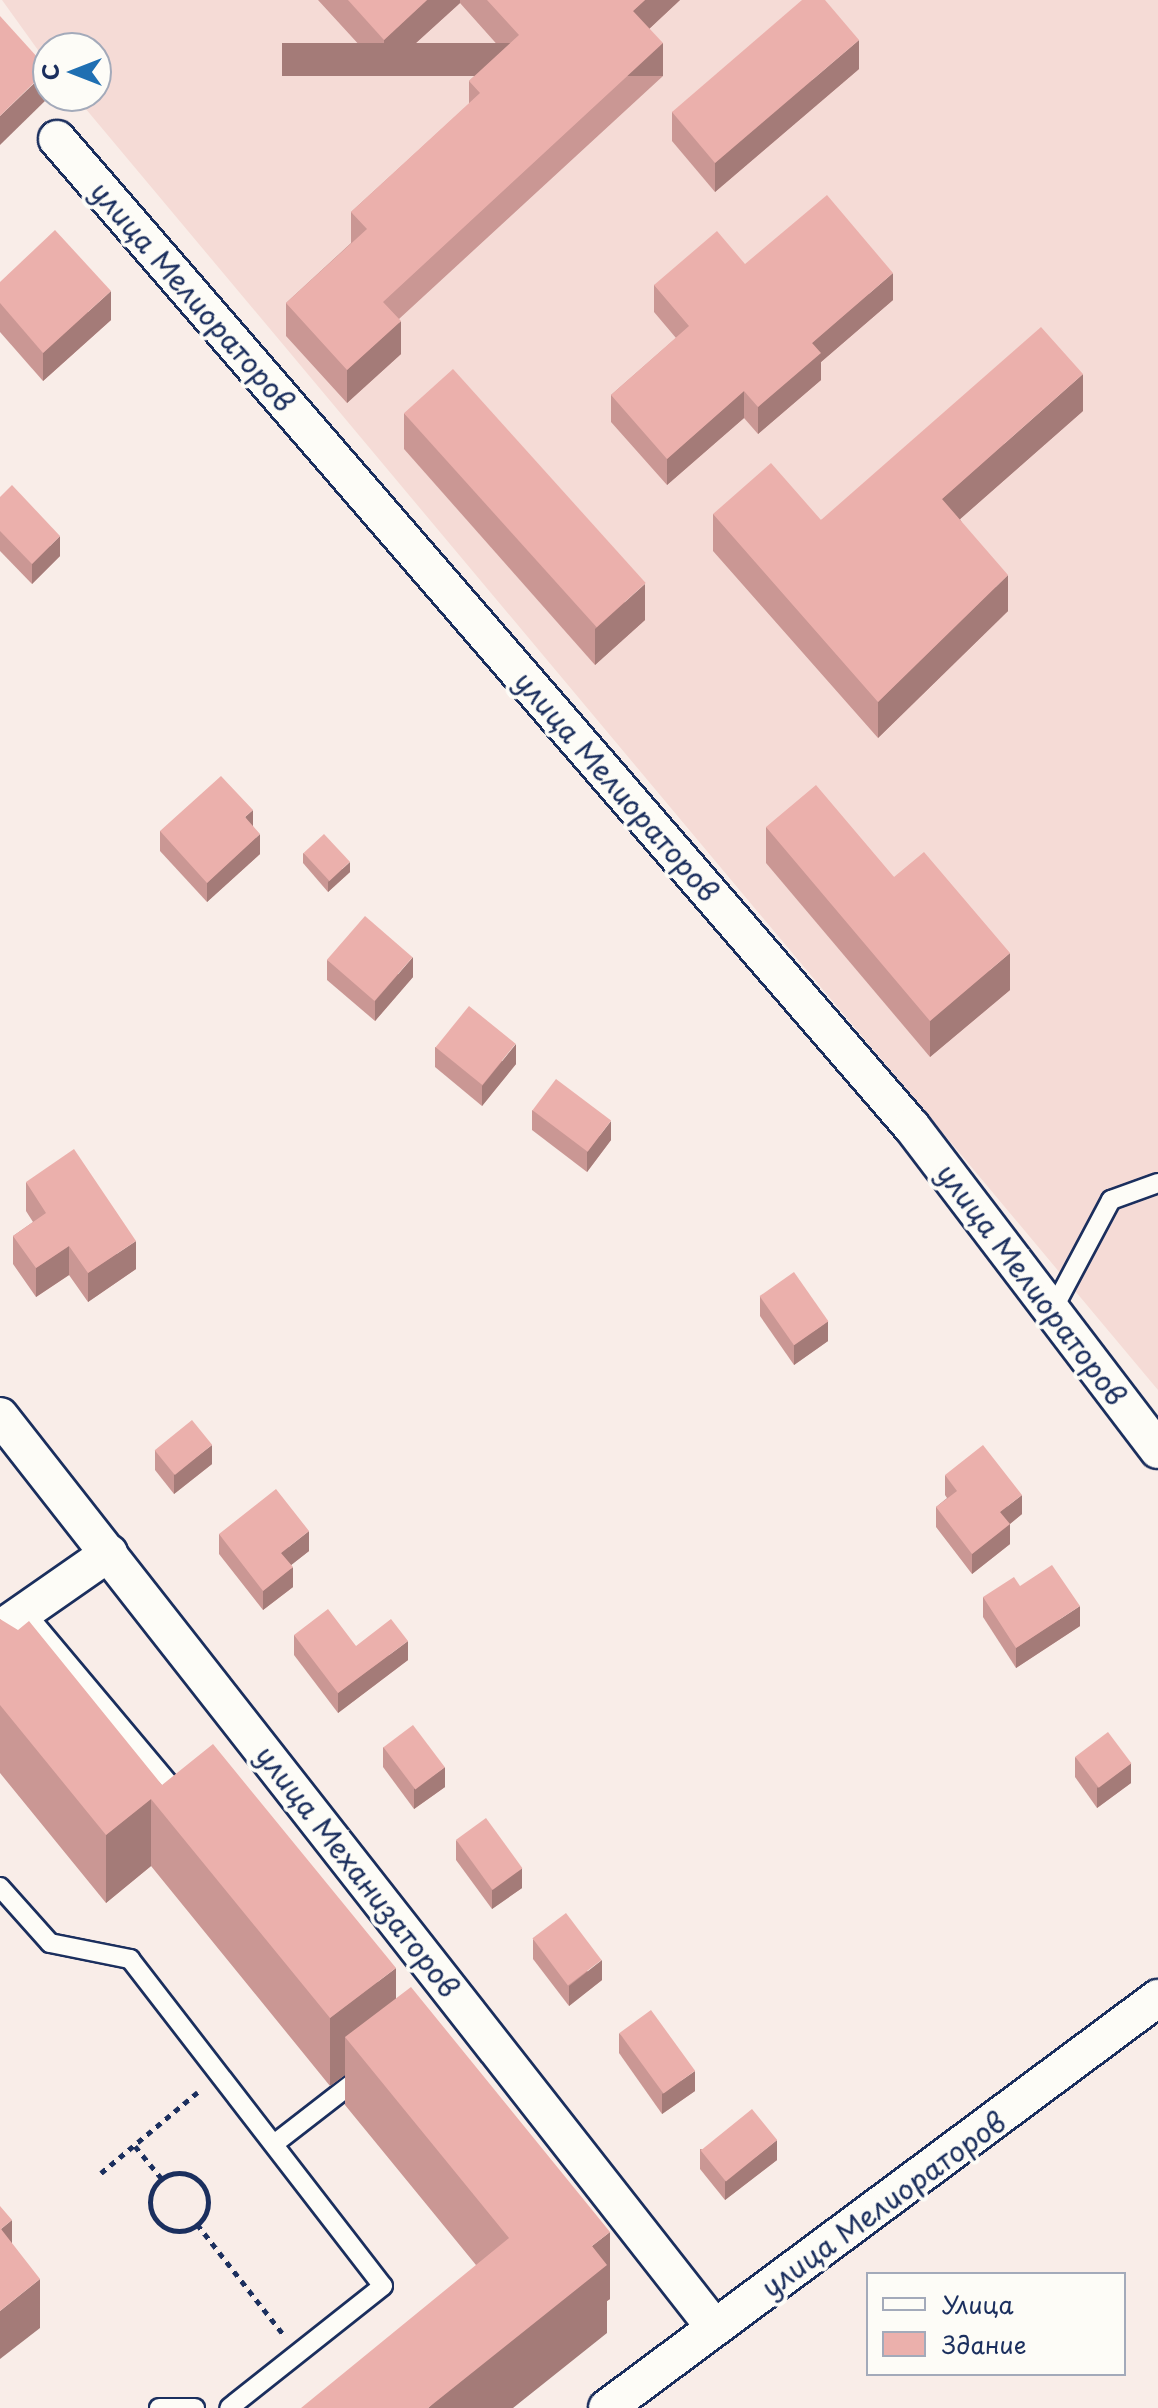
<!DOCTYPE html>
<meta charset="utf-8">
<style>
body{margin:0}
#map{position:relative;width:1158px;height:2408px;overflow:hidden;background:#f9ede8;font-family:"Playpen Sans",sans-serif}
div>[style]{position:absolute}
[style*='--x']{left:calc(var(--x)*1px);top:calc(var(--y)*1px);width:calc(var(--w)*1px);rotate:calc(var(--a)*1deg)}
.built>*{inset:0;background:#f5dbd6}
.path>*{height:5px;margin-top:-2.5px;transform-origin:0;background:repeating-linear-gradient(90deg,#1b2f5e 0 6px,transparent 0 12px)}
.path>.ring{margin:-2.5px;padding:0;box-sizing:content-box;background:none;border:5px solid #1b2f5e;border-radius:50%}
.roads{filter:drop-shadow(2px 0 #1b2f5e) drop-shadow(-2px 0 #1b2f5e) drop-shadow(0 2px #1b2f5e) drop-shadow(0 -2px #1b2f5e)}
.lane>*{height:18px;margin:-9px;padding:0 9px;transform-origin:9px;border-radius:9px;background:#fdfcf7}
.street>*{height:36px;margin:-18px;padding:0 18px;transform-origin:18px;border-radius:18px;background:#fdfcf7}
.wall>*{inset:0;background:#ca9794}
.shaded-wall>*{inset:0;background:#a47b78;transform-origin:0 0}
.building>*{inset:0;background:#ebb0ac;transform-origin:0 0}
span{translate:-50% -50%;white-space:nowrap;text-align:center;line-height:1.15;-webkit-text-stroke:8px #fdfcf7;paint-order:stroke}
.street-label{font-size:28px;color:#1b2f5e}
.legend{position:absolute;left:866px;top:2272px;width:260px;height:104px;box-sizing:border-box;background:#fdfcf7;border:2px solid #a3aaba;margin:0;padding:10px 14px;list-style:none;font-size:24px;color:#1b2f5e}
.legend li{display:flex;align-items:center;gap:16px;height:40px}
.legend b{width:40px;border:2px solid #a3aaba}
.north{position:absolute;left:32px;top:32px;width:80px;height:80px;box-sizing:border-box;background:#fdfcf7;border:2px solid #a3aaba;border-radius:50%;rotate:270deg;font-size:22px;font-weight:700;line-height:32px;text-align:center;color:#1b2f5e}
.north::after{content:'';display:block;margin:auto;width:28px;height:36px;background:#1f6fb2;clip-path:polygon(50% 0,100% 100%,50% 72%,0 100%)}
</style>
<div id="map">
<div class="built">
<div style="clip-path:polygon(2px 0,1158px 0,1158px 1390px,75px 96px,96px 96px,96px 48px,48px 48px,48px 64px)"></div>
</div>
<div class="path">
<div style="--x:135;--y:2146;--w:43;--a:50.7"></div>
<div style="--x:101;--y:2173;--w:126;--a:-39.9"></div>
<div class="ring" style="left:150px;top:2173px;width:53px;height:53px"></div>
<div style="--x:197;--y:2224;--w:140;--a:52"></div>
</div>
<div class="roads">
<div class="lane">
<div style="--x:1052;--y:1311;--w:126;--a:-62"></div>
<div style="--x:1111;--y:1200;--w:50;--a:-19.9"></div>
<div style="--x:25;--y:1612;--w:229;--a:50"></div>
<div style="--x:172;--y:1787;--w:16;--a:-4"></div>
<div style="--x:0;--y:1887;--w:75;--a:48.2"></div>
<div style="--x:50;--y:1943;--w:82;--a:11.3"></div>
<div style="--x:130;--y:1959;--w:413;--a:52.3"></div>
<div style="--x:383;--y:2286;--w:196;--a:141.6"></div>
<div style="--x:274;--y:2144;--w:113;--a:-37.8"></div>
<div style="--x:159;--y:2408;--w:36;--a:0"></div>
</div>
<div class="street">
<div style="--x:57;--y:139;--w:1307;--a:49.13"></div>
<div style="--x:912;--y:1127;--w:406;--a:52.7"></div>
<div style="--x:0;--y:1416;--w:1157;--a:51.91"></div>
<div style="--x:0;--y:1629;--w:133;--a:-34.9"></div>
<div style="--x:607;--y:2408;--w:687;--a:-36.65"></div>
</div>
</div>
<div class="wall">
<div style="clip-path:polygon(318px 0,680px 0,649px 29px,663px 76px,399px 319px,401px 354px,347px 403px,286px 336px,286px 303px,351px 243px,351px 212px,469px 104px,469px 81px,502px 50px,460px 3px,384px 72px)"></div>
<div style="clip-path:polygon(859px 69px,715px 192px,672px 141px,672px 112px)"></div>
<div style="clip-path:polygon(745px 264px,893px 300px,821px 362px,821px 380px,758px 434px,744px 418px,667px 485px,611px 422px,611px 395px,676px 338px,654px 312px,654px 285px)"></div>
<div style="clip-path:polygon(0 282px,111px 320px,43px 381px,0 332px)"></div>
<div style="clip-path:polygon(1083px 411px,960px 519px,1008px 611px,878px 738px,713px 551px,713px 514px,821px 520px)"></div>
<div style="clip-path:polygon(404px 413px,645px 620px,595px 665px,404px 449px)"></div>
<div style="clip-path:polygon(0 497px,60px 556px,32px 584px,0 551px)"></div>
<div style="clip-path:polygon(253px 826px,260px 854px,207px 902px,160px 851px,160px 831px)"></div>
<div style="clip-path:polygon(766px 827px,894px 877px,1010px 990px,930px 1057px,766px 863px)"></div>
<div style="clip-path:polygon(303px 853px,350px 872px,328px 892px,303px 863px)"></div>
<div style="clip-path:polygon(327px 960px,413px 977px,375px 1021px,327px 980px)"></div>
<div style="clip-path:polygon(435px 1047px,516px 1064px,482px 1106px,435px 1067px)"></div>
<div style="clip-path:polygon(532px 1110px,611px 1140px,587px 1172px,532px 1130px)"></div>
<div style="clip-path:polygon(26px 1182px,136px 1269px,88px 1302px,69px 1275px,36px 1297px,13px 1264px,13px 1236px,33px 1222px,26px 1211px)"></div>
<div style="clip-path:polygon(760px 1296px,828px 1341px,794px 1365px,760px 1316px)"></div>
<div style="clip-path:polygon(155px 1450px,212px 1464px,174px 1494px,155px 1470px)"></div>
<div style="clip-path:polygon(945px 1475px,1022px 1514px,1010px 1524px,1010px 1544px,972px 1574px,936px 1527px,936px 1507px,947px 1498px,945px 1495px)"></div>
<div style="clip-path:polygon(219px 1534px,309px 1551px,291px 1565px,293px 1587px,263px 1610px,219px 1554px)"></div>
<div style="clip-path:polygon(983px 1597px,1080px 1626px,1016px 1668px,983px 1617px)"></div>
<div style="clip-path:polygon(0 1619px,162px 1785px,396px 1999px,610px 2299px,607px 2301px,607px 2333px,476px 2265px,345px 2105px,345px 2075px,330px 2086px,151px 1866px,106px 1903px,0 1773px)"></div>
<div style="clip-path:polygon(294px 1635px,356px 1646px,408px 1660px,338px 1713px,294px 1655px)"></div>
<div style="clip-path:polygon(383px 1747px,445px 1787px,414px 1809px,383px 1767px)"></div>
<div style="clip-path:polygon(1075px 1757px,1131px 1783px,1097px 1808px,1075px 1777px)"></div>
<div style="clip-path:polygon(456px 1840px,522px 1888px,492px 1909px,456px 1860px)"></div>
<div style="clip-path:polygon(533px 1939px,602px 1980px,569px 2006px,533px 1959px)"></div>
<div style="clip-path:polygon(619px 2033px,695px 2091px,662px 2114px,619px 2053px)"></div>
<div style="clip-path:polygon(700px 2149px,777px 2160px,725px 2200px,700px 2169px)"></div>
</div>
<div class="shaded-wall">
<div style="clip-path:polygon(427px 0,460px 0,460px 3px,384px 72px,384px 40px)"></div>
<div style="clip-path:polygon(645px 0,680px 0,633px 44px,633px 11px)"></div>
<div style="clip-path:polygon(859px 40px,859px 69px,715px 192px,715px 163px)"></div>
<div style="left:663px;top:43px;width:33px;height:381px;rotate:90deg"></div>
<div style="clip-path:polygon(48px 70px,48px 98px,0 145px,0 116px)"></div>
<div style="clip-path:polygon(893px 273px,893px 300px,821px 362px,821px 380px,758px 434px,758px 407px,812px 343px)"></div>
<div style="clip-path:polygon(111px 291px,111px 320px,43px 381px,43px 353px)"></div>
<div style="clip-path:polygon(401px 321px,401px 354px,347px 403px,347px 370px)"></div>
<div style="clip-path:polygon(1083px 374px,1083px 411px,942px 535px,942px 499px)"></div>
<div style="clip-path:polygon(744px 391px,744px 418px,667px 485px,667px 459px)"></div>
<div style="clip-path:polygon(60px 536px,60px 556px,32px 584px,32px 564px)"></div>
<div style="clip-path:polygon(1008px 575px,1008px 611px,878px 738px,878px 702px)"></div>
<div style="clip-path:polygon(645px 584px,645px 620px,595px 665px,595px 629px)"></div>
<div style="clip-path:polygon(253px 810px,253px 830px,245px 817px)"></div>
<div style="clip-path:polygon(260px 834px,260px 854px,207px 902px,207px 883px)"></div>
<div style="clip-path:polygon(350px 862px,350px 872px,328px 892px,328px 882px)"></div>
<div style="clip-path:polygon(1010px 953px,1010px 990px,930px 1057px,930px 1021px)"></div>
<div style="clip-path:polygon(413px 957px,413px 977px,375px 1021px,375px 1001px)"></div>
<div style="clip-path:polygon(516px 1044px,516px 1064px,482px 1106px,482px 1086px)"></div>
<div style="clip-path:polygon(611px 1121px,611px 1140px,587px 1172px,587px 1152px)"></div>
<div style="clip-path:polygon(136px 1241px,136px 1269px,88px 1302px,88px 1273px)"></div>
<div style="clip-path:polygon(69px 1246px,69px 1275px,36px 1297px,36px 1268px)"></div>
<div style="clip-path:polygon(828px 1321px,828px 1341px,794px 1365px,794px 1345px)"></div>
<div style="clip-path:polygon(212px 1445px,212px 1464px,174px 1494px,174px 1474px)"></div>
<div style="clip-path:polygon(1022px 1495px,1022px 1514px,1000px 1532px,1000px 1512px)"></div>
<div style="clip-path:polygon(1010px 1524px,1010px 1544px,972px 1574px,972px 1554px)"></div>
<div style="clip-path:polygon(309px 1531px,309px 1551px,281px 1573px,281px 1553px)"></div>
<div style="clip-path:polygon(293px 1567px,293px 1587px,263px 1610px,263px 1591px)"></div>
<div style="clip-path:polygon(1080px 1606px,1080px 1626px,1016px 1668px,1016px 1648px)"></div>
<div style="clip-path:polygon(408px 1641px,408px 1660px,338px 1713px,338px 1693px)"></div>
<div style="clip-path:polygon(1131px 1763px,1131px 1783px,1097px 1808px,1097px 1788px)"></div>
<div style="clip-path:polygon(445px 1767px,445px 1787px,414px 1809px,414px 1789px)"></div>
<div style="clip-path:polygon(151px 1799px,151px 1866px,106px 1903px,106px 1835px)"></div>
<div style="clip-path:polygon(522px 1868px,522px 1888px,492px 1909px,492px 1889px)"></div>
<div style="clip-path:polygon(602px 1960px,602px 1980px,569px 2006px,569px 1986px)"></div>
<div style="clip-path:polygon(396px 1968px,396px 2036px,345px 2037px,345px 2075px,330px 2086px,330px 2018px)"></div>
<div style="clip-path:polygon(695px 2071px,695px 2091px,662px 2114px,662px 2094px)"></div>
<div style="clip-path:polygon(777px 2140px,777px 2160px,725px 2200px,725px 2181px)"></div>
<div style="clip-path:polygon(12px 2220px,12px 2269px,1px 2229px)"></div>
<div style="clip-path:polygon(610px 2232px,610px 2299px,607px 2301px,607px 2333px,513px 2408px,428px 2408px,592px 2246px)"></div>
<div style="clip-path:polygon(40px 2279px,40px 2328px,0 2359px,0 2311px)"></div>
</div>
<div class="building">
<div style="clip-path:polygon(348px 0,427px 0,384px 40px)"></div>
<div style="clip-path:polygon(487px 0,645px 0,633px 11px,663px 43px,383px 302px,401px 321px,347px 370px,286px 303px,367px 229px,351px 212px,480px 93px,469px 81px,519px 35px)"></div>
<div style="clip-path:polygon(802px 0,825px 0,859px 40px,715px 163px,672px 112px)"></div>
<div style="clip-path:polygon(0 16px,48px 69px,0 116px)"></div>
<div style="clip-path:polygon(827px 195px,893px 273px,812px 343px,821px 353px,758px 407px,744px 391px,667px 459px,611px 395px,689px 326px,654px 285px,717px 231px,745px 264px)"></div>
<div style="clip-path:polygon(55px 230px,111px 291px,43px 353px,0 303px,0 282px)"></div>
<div style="clip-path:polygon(1041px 327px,1083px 374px,942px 499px,1008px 575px,878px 702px,713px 514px,771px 463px,821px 520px)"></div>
<div style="left:453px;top:369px;width:288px;height:66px;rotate:48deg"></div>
<div style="clip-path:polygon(12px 485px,60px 536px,32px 564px,0 531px,0 497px)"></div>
<div style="clip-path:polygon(221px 776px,253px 810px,245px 817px,260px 834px,207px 883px,160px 831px)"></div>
<div style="clip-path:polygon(816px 785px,894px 877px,924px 852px,1010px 953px,930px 1021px,766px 827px)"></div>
<div style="left:324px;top:834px;width:38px;height:28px;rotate:47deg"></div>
<div style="left:365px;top:916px;width:63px;height:58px;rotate:41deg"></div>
<div style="left:469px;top:1006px;width:60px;height:53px;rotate:39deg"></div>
<div style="left:556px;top:1079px;width:69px;height:39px;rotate:37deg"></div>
<div style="clip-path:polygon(74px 1149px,136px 1241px,88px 1273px,69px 1246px,36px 1268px,13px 1236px,46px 1213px,26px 1182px)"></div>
<div style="left:794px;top:1272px;width:60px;height:42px;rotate:55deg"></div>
<div style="left:192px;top:1420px;width:32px;height:48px;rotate:51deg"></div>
<div style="clip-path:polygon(983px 1445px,1022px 1495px,1000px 1512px,1010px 1524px,972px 1554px,936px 1507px,957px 1491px,945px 1475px)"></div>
<div style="clip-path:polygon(276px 1489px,309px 1531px,281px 1553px,293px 1567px,263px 1591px,219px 1534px)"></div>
<div style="clip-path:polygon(1052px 1565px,1080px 1606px,1016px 1648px,983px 1597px,1014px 1577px,1020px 1586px)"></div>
<div style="clip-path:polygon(328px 1609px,356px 1646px,391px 1619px,408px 1641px,338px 1693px,294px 1635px)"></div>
<div style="clip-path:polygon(0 1619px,18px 1630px,29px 1621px,162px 1785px,213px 1744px,396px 1968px,330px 2018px,151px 1799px,106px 1835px,0 1705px)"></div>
<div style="left:413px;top:1725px;width:53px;height:37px;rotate:53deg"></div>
<div style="left:1108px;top:1732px;width:39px;height:41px;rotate:53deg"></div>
<div style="left:486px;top:1818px;width:62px;height:37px;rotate:54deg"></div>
<div style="left:566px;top:1913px;width:59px;height:42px;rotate:53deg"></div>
<div style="clip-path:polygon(411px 1987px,610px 2232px,592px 2246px,607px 2265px,428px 2408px,301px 2408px,509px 2238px,345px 2037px)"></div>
<div style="left:651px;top:2010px;width:75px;height:39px;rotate:54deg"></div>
<div style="left:752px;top:2109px;width:40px;height:66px;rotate:51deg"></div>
<div style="clip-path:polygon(0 2206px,12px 2220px,1px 2229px,40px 2279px,0 2311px)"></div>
</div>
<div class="street-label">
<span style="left:193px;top:296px;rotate:49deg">улица Мелиораторов</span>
<span style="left:617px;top:786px;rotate:49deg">улица Мелиораторов</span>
<span style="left:1032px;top:1284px;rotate:53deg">улица Мелиораторов</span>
<span style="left:358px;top:1871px;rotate:52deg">улица Механизаторов</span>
<span style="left:883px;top:2204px;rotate:-36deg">улица Мелиораторов</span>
</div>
<ul class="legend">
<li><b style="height:10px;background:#fdfcf7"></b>Улица</li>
<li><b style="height:22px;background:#ebb0ac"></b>Здание</li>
</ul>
<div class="north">С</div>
</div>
